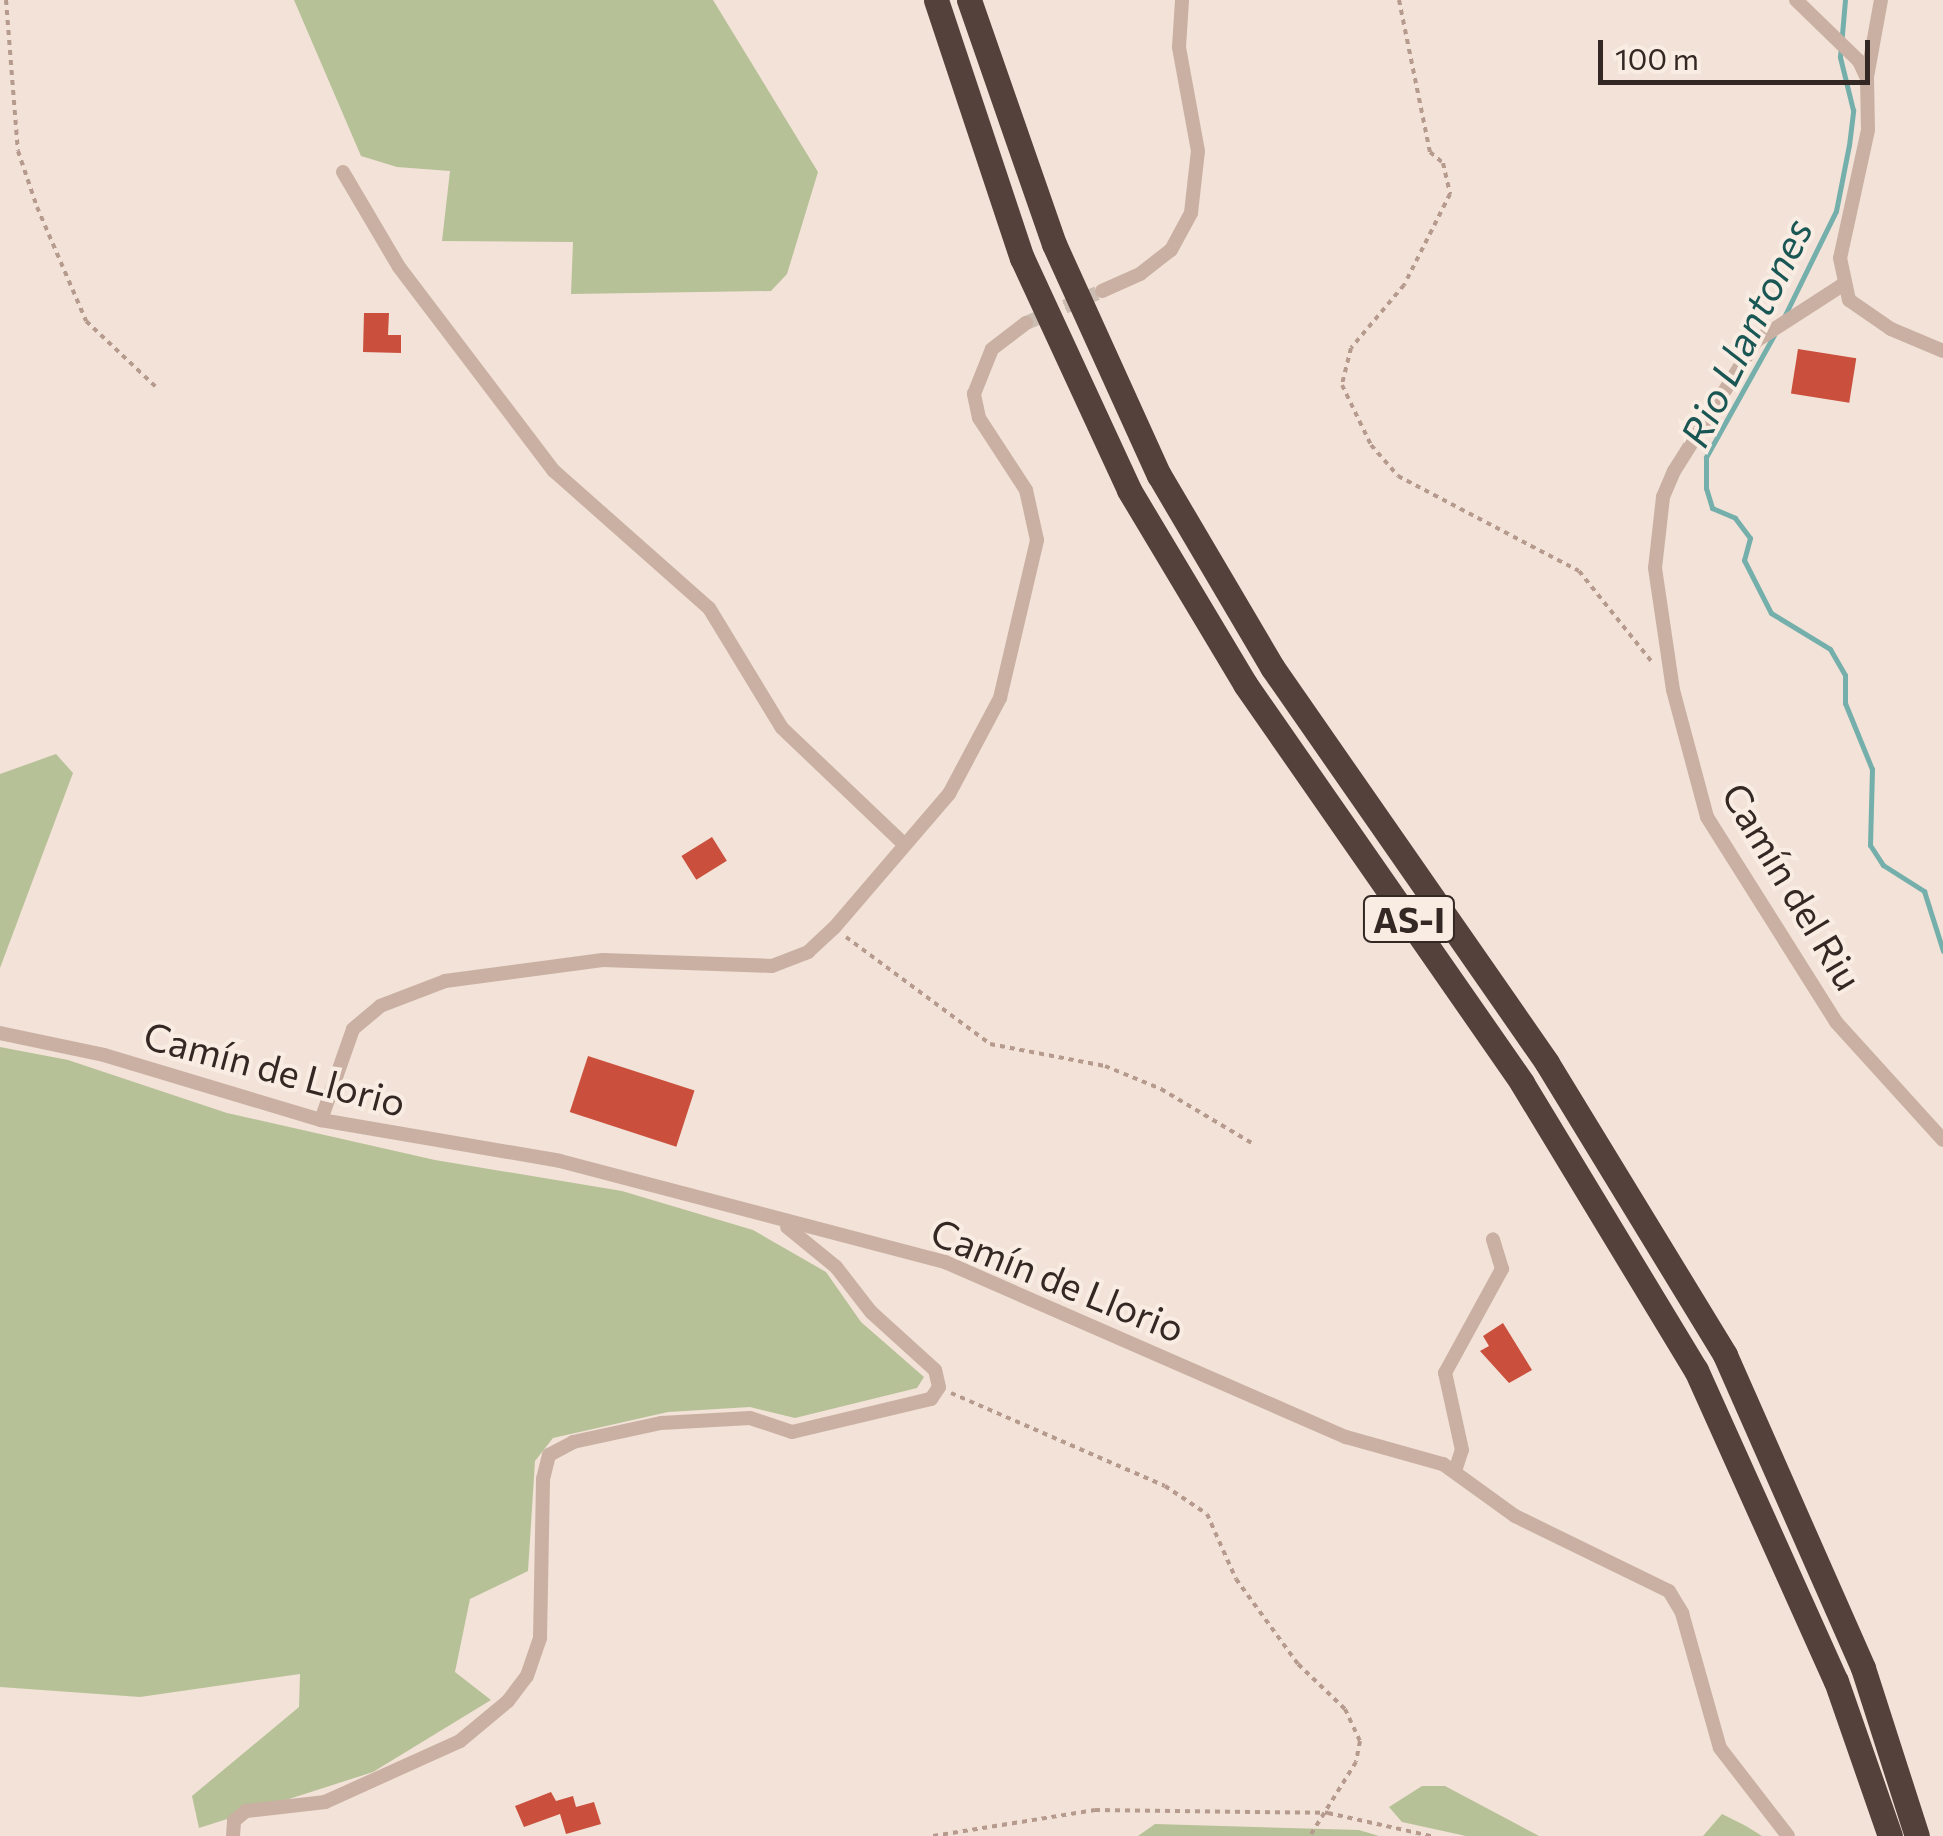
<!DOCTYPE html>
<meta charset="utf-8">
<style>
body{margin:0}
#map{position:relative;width:1943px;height:1836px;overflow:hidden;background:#f2e2d7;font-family:Commissioner,sans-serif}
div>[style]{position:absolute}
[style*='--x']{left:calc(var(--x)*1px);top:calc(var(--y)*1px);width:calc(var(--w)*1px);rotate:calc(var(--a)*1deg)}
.green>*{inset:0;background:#b7c197}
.stream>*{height:5px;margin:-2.5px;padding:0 2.5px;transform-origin:2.5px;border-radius:2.5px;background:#75afab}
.building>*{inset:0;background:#ca4f3c;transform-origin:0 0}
.minor-tunnel>*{height:14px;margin-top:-7px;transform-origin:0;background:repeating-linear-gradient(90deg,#ccbdb3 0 14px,transparent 0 21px)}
.path>*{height:4px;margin-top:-2px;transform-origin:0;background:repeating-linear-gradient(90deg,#b59a8d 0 5px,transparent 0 10px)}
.minor>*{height:14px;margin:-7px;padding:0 7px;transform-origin:7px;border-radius:7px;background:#cab0a3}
.motorway>*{height:25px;margin:-12.5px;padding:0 12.5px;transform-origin:12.5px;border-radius:12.5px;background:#55413c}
span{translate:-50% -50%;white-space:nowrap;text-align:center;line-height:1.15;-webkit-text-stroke:8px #f9ede3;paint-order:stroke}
.shield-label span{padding:2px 8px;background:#f9ede3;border:2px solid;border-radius:8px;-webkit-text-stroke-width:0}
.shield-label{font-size:35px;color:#342825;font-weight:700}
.street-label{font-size:38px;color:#342825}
.water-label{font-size:40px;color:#1a5754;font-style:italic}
.scale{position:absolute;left:1598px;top:40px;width:272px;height:45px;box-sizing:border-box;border:5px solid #342825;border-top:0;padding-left:12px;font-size:30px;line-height:35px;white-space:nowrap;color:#342825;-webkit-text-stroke:8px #f9ede3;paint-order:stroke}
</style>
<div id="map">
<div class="green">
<div style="clip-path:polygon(294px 0,713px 0,818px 172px,787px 274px,771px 291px,571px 294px,573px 242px,442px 241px,450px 171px,397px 167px,361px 156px)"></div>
<div style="clip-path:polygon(56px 754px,73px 773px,0 968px,0 774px)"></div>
<div style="clip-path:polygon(0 1047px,68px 1060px,227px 1113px,435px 1160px,622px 1191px,753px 1230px,826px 1272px,861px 1322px,924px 1377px,917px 1388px,795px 1418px,750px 1407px,668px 1412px,553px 1438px,535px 1461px,528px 1571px,470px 1599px,455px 1672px,491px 1700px,373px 1772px,199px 1828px,192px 1796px,299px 1707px,300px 1674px,140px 1697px,0 1687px)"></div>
<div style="clip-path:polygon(1422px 1786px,1445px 1786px,1539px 1836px,1466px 1836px,1402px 1822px,1389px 1807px)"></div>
<div style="clip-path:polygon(1722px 1814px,1746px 1826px,1762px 1836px,1703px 1836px)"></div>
<div style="clip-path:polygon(1155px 1824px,1359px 1830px,1379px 1836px,1138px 1836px)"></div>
</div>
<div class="stream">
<div style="--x:1784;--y:317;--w:118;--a:-63.9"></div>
<div style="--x:1836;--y:211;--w:67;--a:-78.9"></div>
<div style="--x:1849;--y:145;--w:35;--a:-83"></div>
<div style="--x:1853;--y:110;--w:55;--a:-103.8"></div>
<div style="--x:1840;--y:57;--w:57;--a:-85"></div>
<div style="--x:1774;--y:335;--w:140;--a:119.1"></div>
<div style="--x:1706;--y:457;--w:31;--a:90"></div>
<div style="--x:1706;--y:488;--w:21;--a:73"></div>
<div style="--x:1712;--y:508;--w:25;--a:23"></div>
<div style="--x:1735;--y:518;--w:25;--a:53"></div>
<div style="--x:1750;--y:538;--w:23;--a:105"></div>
<div style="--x:1744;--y:560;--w:59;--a:63"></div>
<div style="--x:1771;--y:613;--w:69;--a:31.4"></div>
<div style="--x:1830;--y:649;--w:30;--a:60"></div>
<div style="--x:1845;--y:675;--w:28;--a:90"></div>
<div style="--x:1845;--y:703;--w:71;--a:67.8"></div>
<div style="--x:1872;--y:769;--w:76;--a:91.5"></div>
<div style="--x:1870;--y:845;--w:24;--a:57"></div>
<div style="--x:1883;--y:865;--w:49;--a:32.4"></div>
<div style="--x:1924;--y:891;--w:63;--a:72.4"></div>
</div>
<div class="building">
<div style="clip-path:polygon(364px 313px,389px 313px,388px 335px,401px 335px,401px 353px,363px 352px)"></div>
<div style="left:1798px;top:349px;width:59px;height:45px;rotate:9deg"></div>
<div style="left:712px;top:837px;width:28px;height:36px;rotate:58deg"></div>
<div style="left:588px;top:1056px;width:112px;height:59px;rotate:18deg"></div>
<div style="clip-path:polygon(1503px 1323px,1532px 1370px,1509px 1383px,1480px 1351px,1489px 1346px,1483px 1336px)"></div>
<div style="clip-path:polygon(551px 1792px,556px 1801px,573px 1796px,576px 1807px,594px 1802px,601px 1824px,566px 1834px,560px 1814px,524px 1827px,515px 1806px)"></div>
</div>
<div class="minor-tunnel">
<div style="--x:1026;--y:323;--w:82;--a:-22.8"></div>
</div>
<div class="path">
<div style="--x:6;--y:0;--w:151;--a:85.5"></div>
<div style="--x:18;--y:151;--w:59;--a:71.3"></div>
<div style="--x:37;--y:207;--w:124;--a:66.7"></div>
<div style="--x:86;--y:321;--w:96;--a:43.3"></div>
<div style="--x:1399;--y:0;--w:155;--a:78.5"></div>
<div style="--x:1430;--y:152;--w:17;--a:40"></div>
<div style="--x:1443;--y:163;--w:32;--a:77"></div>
<div style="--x:1450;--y:194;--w:102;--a:116.8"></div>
<div style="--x:1404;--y:285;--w:82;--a:130.1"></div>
<div style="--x:1351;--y:348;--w:38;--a:104"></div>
<div style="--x:1342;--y:385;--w:67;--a:64.2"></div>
<div style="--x:1371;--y:445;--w:41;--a:48.9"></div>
<div style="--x:1398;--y:476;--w:204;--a:27.7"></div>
<div style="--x:1579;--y:571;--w:117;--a:51.3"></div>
<div style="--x:846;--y:937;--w:179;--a:36.6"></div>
<div style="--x:990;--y:1044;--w:117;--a:10.8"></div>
<div style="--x:1105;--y:1066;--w:61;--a:22.3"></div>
<div style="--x:1161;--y:1089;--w:109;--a:30.8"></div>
<div style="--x:951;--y:1393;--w:233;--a:23.5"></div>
<div style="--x:1165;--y:1486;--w:50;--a:33.7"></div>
<div style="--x:1207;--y:1514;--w:71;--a:66"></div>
<div style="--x:1236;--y:1579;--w:105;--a:53.9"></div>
<div style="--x:1298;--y:1664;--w:65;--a:43.8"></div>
<div style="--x:1345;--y:1709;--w:35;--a:65"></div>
<div style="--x:1360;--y:1741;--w:21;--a:101"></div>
<div style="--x:1356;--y:1762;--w:87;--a:121.9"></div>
<div style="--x:933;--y:1836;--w:164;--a:-9.1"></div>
<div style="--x:1095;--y:1810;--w:233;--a:0.7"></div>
<div style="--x:1328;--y:1813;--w:106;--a:12.6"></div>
</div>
<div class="minor">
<div style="--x:1796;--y:0;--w:88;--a:44.1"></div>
<div style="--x:1859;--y:61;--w:19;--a:65"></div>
<div style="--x:1867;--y:78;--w:52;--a:88.9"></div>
<div style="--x:1868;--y:130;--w:131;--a:102.3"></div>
<div style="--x:1840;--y:258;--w:43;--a:77.9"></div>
<div style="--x:1849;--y:300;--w:51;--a:34.6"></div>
<div style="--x:1891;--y:329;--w:56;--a:22.9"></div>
<div style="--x:1867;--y:77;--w:78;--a:-79.7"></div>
<div style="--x:343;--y:172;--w:110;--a:59.5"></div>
<div style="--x:399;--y:267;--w:256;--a:52.8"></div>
<div style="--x:554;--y:471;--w:207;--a:41.5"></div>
<div style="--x:709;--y:608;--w:140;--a:58.7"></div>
<div style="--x:782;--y:728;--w:168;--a:43.6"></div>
<div style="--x:1844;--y:284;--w:105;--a:147.1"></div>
<div style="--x:1756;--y:341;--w:154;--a:122.2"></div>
<div style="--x:1674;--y:471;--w:28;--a:113"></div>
<div style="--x:1663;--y:497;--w:71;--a:96.4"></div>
<div style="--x:1655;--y:568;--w:123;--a:81.6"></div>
<div style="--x:1673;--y:690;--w:131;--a:75"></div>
<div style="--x:1707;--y:817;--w:242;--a:57.8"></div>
<div style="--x:1836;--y:1022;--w:159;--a:47.8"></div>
<div style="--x:1102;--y:291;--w:42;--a:-24.1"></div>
<div style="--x:1140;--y:274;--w:39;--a:-38"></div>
<div style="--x:1171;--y:250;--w:42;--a:-61.6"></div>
<div style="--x:1191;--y:213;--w:62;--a:-83.6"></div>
<div style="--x:1198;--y:151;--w:106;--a:-100.4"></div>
<div style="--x:1179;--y:47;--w:47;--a:-86.3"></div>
<div style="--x:0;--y:1033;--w:106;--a:11.9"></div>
<div style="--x:104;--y:1055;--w:227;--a:16.7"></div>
<div style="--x:321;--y:1120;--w:242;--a:9.7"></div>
<div style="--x:560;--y:1161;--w:398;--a:14.7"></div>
<div style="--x:945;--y:1262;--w:438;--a:23.6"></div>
<div style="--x:1346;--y:1437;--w:101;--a:15.6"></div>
<div style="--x:1443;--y:1464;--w:89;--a:35.8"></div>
<div style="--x:1515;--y:1516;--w:171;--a:26"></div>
<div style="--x:1669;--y:1591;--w:26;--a:59"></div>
<div style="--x:1682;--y:1613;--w:140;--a:74.3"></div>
<div style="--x:1720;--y:1748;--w:111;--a:52.3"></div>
<div style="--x:321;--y:1120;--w:96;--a:-70.6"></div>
<div style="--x:353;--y:1029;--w:35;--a:-40"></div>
<div style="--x:380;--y:1006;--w:70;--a:-21"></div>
<div style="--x:445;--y:981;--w:159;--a:-7.6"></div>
<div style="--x:603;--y:960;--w:169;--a:2"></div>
<div style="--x:772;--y:966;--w:39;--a:-21"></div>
<div style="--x:808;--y:952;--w:35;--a:-43"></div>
<div style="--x:834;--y:928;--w:177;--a:-49.4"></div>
<div style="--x:949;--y:794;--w:109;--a:-62"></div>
<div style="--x:1000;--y:698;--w:162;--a:-76.8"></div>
<div style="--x:1037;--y:540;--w:51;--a:-102.4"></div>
<div style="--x:1026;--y:490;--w:86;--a:-123.1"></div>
<div style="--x:979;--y:418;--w:25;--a:-102"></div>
<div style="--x:974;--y:394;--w:48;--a:-68.2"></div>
<div style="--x:992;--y:349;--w:43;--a:-37.4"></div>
<div style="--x:1455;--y:1471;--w:22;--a:-72"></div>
<div style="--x:1462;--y:1450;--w:79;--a:-102.4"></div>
<div style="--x:1445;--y:1373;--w:119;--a:-61.3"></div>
<div style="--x:1502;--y:1269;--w:31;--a:-107"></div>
<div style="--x:233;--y:1836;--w:15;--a:-86"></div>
<div style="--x:234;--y:1821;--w:16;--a:-40"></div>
<div style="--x:246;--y:1811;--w:80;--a:-6.5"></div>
<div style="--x:325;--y:1802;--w:148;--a:-24.3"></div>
<div style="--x:460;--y:1741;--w:62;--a:-39.8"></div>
<div style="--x:508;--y:1701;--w:31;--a:-53"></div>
<div style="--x:527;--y:1676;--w:40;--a:-71.1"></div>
<div style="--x:540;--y:1638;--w:159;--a:-88.9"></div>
<div style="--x:543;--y:1479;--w:25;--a:-76"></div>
<div style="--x:549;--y:1455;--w:27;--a:-28"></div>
<div style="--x:573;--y:1442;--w:90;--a:-12.2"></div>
<div style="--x:661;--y:1423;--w:89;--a:-3.2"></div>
<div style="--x:750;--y:1418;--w:44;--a:18.4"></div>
<div style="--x:792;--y:1432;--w:143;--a:-13.4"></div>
<div style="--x:931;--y:1399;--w:14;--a:-56"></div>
<div style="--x:939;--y:1387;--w:17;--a:-103"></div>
<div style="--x:935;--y:1370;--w:86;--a:-137.8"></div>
<div style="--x:871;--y:1312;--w:57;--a:-127.9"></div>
<div style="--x:836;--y:1267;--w:63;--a:-140.8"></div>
</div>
<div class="motorway">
<div style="--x:936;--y:0;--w:272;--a:71.6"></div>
<div style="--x:1022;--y:258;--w:255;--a:65.2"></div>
<div style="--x:1129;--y:490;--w:226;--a:59.1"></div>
<div style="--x:1245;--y:684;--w:486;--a:55.2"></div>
<div style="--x:1522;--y:1083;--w:336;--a:58.8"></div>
<div style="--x:1696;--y:1370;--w:341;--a:65.8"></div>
<div style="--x:1836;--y:1681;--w:164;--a:70.8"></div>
<div style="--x:969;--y:0;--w:258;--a:70.8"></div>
<div style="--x:1054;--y:244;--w:254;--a:65.6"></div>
<div style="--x:1159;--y:475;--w:223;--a:59.5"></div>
<div style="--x:1272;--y:667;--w:482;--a:55.2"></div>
<div style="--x:1547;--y:1063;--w:342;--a:58.6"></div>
<div style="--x:1725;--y:1355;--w:342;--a:66.2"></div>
<div style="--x:1863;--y:1668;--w:176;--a:72.2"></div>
</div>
<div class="shield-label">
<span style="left:1409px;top:919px">AS-I</span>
</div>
<div class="street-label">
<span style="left:1793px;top:886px;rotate:59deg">Camín del Riu</span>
<span style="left:275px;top:1068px;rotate:15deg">Camín de Llorio</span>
<span style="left:1058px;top:1279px;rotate:22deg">Camín de Llorio</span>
</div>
<div class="water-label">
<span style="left:1745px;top:332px;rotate:-64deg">Rio Llantones</span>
</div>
<div class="scale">100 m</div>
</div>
